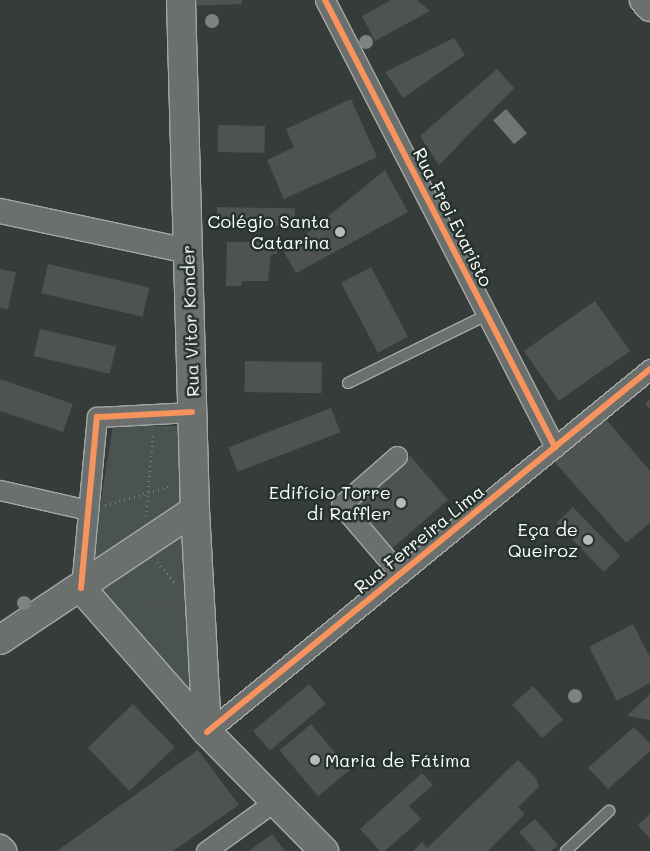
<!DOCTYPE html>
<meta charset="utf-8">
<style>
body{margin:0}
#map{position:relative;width:650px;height:851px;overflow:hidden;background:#363c39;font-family:Mali,sans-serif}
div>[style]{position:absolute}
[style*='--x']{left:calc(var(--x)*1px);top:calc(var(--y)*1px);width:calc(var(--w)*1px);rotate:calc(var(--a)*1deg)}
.green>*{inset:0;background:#4a544f}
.water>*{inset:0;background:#6e7572;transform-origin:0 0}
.building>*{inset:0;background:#4e5351;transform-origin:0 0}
.round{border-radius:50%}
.path>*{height:3px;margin-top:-1.5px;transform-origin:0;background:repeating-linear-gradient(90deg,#757876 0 1px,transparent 0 5px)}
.roads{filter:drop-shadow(1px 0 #a5a7a6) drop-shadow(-1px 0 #a5a7a6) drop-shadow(0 1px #a5a7a6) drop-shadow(0 -1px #a5a7a6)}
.service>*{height:10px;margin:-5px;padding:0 5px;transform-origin:5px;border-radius:5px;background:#6b6f6d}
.minor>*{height:19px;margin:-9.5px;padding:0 9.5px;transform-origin:9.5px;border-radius:9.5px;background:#6b6f6d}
.tertiary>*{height:24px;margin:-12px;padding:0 12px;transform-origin:12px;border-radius:12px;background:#6b6f6d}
.secondary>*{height:28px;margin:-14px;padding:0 14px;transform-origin:14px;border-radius:14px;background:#6b6f6d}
.primary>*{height:28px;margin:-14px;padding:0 14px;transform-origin:14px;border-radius:14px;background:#6b6f6d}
.cycleway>*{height:6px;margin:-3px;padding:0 3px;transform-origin:3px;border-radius:3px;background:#f8935d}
.trees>*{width:14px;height:14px;margin:-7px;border-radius:50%;background:#7e8280}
.dots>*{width:14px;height:14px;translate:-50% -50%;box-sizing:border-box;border:2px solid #26332d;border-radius:50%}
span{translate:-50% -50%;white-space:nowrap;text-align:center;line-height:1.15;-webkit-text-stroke:5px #26332d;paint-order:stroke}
.street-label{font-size:18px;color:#fff}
.poi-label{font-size:18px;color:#fff}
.right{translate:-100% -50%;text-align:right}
.left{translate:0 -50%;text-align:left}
</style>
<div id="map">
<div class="green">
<div style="clip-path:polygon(113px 426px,178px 426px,194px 699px,87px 585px)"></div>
</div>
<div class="water">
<div style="left:506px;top:109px;width:32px;height:17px;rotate:49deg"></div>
</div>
<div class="building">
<div style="clip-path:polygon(190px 0,242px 0,242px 4px,191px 6px)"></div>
<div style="clip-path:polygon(391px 0,417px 0,430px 11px,375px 41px,362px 16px)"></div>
<div style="clip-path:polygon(454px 38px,465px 55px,403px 98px,385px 72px)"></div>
<div style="clip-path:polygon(497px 69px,514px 88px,439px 165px,420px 136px)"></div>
<div style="clip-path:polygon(351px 99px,377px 157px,284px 199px,267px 160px,294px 147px,286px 129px)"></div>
<div style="left:218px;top:125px;width:47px;height:27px;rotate:1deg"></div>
<div style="clip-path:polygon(385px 170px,408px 212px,296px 273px,284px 252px)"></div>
<div style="left:217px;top:207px;width:78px;height:18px;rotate:1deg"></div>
<div style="clip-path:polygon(227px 242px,277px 242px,277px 254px,271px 254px,268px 281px,242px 281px,241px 286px,226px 286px)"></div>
<div style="left:48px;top:264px;width:104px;height:30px;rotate:13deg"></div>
<div style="left:371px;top:267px;width:79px;height:34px;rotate:62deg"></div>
<div style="clip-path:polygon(0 269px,16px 272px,8px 309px,0 308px)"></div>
<div style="left:595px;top:301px;width:61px;height:87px;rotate:55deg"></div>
<div style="left:40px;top:329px;width:78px;height:28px;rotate:13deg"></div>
<div style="left:245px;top:361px;width:77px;height:31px;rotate:1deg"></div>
<div style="clip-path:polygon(0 379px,73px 404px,63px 432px,0 411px)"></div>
<div style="clip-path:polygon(650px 399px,650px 409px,645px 404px)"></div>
<div style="left:331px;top:408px;width:26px;height:110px;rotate:69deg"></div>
<div style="clip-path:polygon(603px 416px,650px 471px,650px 523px,626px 543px,552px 459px)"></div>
<div style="left:410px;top:456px;width:58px;height:75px;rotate:49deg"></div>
<div style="left:573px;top:507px;width:68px;height:23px;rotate:46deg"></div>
<div class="round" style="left:153px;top:597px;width:16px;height:16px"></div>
<div style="clip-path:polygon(633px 624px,650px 657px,650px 683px,617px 701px,589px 647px)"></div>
<div style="left:309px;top:684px;width:26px;height:73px;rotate:50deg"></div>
<div style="left:533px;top:686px;width:45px;height:28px;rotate:48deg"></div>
<div style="clip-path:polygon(650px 694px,650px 720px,627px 716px)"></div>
<div style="left:133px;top:704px;width:60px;height:63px;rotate:46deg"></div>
<div style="left:311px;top:724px;width:60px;height:41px;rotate:50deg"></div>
<div style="clip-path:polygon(634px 727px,650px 744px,650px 751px,608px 789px,588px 768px)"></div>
<div style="clip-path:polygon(198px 750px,239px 805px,173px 851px,57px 851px)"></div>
<div style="clip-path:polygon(518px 760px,536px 778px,539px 787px,518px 807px,525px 814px,488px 851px,413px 851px,422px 842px,427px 848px)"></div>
<div style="clip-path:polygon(422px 773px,433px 785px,409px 806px,421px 819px,385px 851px,380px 851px,360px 829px)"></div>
<div style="clip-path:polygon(650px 814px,650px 839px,638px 825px)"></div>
<div style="clip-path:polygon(535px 819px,558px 845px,551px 851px,536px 851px,519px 832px)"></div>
<div style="clip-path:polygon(272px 834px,285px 851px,249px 851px)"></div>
</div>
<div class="path">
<div style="--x:105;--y:505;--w:69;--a:-16.1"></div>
<div style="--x:146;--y:516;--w:83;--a:-85.2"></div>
<div style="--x:157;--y:562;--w:29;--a:49"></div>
</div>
<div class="roads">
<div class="service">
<div style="--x:348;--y:383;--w:155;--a:-26.1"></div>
<div style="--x:566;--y:851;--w:59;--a:-42.9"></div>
</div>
<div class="minor">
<div style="--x:325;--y:0;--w:503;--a:62.77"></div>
<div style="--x:397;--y:456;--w:74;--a:138.8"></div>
<div style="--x:341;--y:505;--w:91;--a:49.5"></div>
<div style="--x:0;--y:490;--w:90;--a:12.8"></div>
<div style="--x:81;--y:588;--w:172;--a:-84.7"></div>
<div style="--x:97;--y:417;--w:95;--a:-3"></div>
<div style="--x:207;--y:732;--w:573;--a:-39.33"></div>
<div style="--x:206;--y:851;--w:85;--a:-35.9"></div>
</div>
<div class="tertiary">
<div style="--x:0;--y:211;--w:192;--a:12"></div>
</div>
<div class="secondary">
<div style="--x:181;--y:0;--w:510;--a:88.43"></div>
<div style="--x:195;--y:510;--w:222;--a:86.9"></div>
<div style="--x:81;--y:588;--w:191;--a:48.8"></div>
<div style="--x:207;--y:732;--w:167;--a:45.5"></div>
<div style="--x:0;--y:640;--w:234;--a:-33.7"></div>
<div style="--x:0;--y:849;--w:3;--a:45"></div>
</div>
<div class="primary">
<div style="--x:644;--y:0;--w:9;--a:49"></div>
</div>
</div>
<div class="cycleway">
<div style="--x:325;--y:0;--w:503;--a:62.77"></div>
<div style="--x:81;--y:588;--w:172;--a:-84.7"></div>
<div style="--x:97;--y:417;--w:95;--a:-3"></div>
<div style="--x:207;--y:732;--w:573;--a:-39.33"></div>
</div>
<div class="trees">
<div style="left:212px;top:21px"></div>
<div style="left:366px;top:42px"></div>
<div style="left:24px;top:603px"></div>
<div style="left:575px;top:696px"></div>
</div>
<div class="dots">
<div style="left:340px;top:232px;background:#b9bbba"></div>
<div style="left:401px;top:503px;background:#b9bbba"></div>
<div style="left:588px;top:540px;background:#b9bbba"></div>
<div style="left:315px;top:760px;background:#b9bbba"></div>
</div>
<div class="street-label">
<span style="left:453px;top:217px;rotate:63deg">Rua Frei Evaristo</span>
<span style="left:190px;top:321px;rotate:-92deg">Rua Vitor Konder</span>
<span style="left:419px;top:539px;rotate:-39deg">Rua Ferreira Lima</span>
</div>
<div class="poi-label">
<span class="right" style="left:330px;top:232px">Colégio Santa<br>Catarina</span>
<span class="right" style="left:391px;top:503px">Edifício Torre<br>di Raffler</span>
<span class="right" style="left:578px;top:540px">Eça de<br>Queiroz</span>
<span class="left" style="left:325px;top:760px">Maria de Fátima</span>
</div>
</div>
